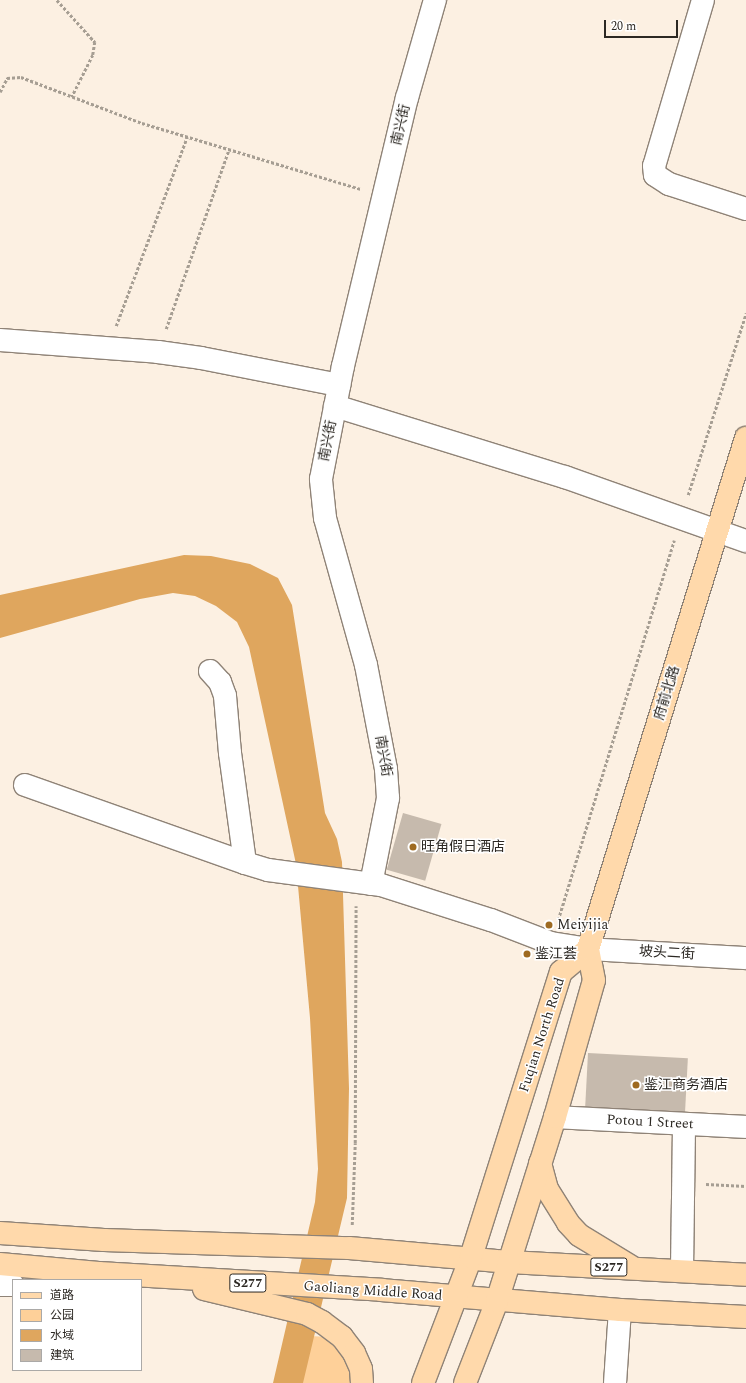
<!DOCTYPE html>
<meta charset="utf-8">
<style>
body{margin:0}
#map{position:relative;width:746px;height:1383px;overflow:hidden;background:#fcf0e2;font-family:Spectral,"Noto Sans SC",serif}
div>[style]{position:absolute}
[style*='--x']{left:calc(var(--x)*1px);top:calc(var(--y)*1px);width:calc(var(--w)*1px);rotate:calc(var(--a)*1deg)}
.green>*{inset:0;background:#fed099}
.water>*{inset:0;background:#dfa65e}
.building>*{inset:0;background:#c6baad;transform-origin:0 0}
.path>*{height:2.5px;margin-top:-1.25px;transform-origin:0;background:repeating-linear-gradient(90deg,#a69e93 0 3px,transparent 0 5px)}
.roads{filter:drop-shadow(1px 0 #8f8377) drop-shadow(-1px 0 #8f8377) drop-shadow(0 1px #8f8377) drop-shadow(0 -1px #8f8377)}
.minor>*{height:22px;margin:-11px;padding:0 11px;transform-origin:11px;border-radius:11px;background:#fff}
.major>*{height:22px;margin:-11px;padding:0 11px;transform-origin:11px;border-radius:11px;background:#ffd9ab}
.dots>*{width:11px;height:11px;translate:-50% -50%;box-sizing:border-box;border:2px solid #fff;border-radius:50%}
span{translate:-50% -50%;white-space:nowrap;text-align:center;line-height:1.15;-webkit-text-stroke:3px #fff;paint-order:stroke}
.shield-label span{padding:1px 3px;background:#fff;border:1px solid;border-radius:3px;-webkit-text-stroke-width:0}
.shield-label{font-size:13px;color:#2c2823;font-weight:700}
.street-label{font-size:14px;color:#2c2823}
.poi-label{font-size:14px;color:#2c2823}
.left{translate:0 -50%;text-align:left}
.legend{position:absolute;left:12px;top:1279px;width:130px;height:92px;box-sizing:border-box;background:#fff;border:1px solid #aba9a7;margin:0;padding:5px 7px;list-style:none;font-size:12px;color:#2c2823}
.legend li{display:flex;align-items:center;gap:8px;height:20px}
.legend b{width:20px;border:1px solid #aba9a7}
.scale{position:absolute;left:604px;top:20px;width:74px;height:18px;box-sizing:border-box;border:2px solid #2c2823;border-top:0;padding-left:5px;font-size:12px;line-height:14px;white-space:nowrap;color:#2c2823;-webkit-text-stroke:3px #fff;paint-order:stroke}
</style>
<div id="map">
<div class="green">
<div style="clip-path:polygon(291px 1335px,329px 1337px,336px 1341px,350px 1370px,350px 1383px,278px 1383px)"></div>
</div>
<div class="water">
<div style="clip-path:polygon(184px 555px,211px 556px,250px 564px,278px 578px,292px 605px,325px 813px,337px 839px,342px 862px,349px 1088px,347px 1198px,303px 1383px,273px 1383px,315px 1202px,318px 1169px,310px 1018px,296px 864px,249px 647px,237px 622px,216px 606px,195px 596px,173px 593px,140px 599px,0 638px,0 595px)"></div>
</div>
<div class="building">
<div style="left:403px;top:813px;width:40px;height:59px;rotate:16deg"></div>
<div style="left:588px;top:1053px;width:100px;height:57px;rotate:3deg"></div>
</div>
<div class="path">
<div style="--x:57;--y:0;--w:57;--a:47.9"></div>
<div style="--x:95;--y:42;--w:13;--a:99"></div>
<div style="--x:93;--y:55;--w:47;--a:116.6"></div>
<div style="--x:0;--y:92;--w:16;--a:-63"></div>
<div style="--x:7;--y:78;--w:14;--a:-4"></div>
<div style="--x:21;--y:77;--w:129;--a:20.8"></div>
<div style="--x:142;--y:123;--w:229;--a:16.8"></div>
<div style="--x:116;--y:326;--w:202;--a:-69.4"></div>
<div style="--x:166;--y:329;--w:191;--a:-70.7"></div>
<div style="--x:688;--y:495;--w:191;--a:-72.3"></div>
<div style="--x:558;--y:920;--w:397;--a:-73"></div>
<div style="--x:706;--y:1184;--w:40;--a:2.9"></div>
<div style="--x:352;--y:1225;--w:82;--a:-87.9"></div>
<div style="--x:355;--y:1143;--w:237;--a:-89.8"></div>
</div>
<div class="roads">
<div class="minor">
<div style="--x:703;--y:0;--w:173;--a:106.4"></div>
<div style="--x:654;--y:166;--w:9;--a:84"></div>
<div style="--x:655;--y:175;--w:17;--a:33"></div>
<div style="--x:669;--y:184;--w:81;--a:18"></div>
<div style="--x:0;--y:340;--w:158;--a:4.3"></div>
<div style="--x:158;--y:352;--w:43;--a:7.9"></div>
<div style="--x:201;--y:358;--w:141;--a:11.1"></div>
<div style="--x:335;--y:406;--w:241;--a:17.2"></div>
<div style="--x:565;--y:477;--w:192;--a:19.5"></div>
<div style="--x:210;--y:671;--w:15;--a:48"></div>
<div style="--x:220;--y:682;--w:15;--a:70"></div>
<div style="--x:225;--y:696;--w:57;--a:85"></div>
<div style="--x:230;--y:753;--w:111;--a:82.2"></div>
<div style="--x:25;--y:785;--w:233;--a:19.5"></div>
<div style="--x:245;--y:863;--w:24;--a:17"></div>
<div style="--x:268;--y:870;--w:114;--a:7.6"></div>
<div style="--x:381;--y:885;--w:115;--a:17.7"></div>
<div style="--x:491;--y:920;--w:64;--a:21"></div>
<div style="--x:551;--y:943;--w:37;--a:9"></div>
<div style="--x:588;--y:949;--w:158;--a:3.3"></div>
<div style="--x:371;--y:884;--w:88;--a:-78.8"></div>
<div style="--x:388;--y:798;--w:29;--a:-94"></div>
<div style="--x:386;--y:769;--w:106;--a:-100.9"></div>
<div style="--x:366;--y:665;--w:153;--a:-105.6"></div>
<div style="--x:325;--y:518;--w:39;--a:-96"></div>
<div style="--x:321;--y:479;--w:115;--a:-79"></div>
<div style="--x:343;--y:366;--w:276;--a:-76.6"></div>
<div style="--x:407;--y:98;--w:102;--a:-74.1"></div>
<div style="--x:555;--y:1117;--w:191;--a:3"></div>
<div style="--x:682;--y:1270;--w:146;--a:-89.2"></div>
<div style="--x:0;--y:1285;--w:13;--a:0"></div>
<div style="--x:615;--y:1383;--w:73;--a:-86.1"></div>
</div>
<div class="major">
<div style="--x:540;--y:1163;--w:27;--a:75"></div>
<div style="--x:547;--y:1189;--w:40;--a:58"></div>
<div style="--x:568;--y:1223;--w:16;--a:47"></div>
<div style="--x:579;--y:1235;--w:60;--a:31.3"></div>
<div style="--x:0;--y:1233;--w:104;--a:3.9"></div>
<div style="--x:104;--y:1240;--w:245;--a:1.9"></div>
<div style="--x:349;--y:1248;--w:161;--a:5"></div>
<div style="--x:509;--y:1262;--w:237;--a:3.1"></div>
<div style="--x:0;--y:1264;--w:99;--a:5.2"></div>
<div style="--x:99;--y:1273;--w:283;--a:3.4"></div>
<div style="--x:381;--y:1290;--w:240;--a:4.8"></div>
<div style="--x:620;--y:1310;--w:126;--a:3.2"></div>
<div style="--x:204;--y:1289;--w:106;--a:13.6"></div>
<div style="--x:307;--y:1314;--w:17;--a:28"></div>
<div style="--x:322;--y:1322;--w:25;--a:37"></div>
<div style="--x:342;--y:1337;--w:20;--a:53"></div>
<div style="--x:354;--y:1353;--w:17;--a:66"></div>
<div style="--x:361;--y:1369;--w:14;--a:86"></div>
<div style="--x:423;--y:1383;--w:135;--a:-69.1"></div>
<div style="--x:471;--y:1257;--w:299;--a:-72.5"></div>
<div style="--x:561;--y:972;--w:35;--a:-40"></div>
<div style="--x:465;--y:1383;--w:88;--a:-68.7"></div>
<div style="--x:497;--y:1301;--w:193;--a:-72.5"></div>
<div style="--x:555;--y:1117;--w:142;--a:-74.1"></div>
<div style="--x:594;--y:980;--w:32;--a:-101"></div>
<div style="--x:588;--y:949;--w:535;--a:-72.82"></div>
</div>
</div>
<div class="dots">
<div style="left:413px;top:847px;background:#9e6a21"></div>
<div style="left:549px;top:925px;background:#9e6a21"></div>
<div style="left:527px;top:954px;background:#9e6a21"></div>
<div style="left:636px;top:1085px;background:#9e6a21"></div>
</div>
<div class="shield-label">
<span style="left:609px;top:1267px">S277</span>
<span style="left:248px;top:1283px">S277</span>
</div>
<div class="street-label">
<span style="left:401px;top:125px;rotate:-77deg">南兴街</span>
<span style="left:328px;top:441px;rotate:-79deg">南兴街</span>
<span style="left:667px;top:693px;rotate:-73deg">府前北路</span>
<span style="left:383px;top:756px;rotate:80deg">南兴街</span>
<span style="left:667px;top:953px;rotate:3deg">坡头二街</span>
<span style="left:542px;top:1035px;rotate:-72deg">Fuqian North Road</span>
<span style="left:650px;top:1122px;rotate:3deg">Potou 1 Street</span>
<span style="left:373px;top:1291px;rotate:4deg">Gaoliang Middle Road</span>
</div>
<div class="poi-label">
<span class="left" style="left:421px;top:847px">旺角假日酒店</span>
<span class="left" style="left:557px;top:925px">Meiyijia</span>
<span class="left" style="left:535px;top:954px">鉴江荟</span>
<span class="left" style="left:644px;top:1085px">鉴江商务酒店</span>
</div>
<ul class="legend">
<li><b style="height:5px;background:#ffd9ab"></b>道路</li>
<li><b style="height:11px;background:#fed099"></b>公园</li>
<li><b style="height:11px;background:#dfa65e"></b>水域</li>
<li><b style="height:11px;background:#c6baad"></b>建筑</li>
</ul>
<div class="scale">20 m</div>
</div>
